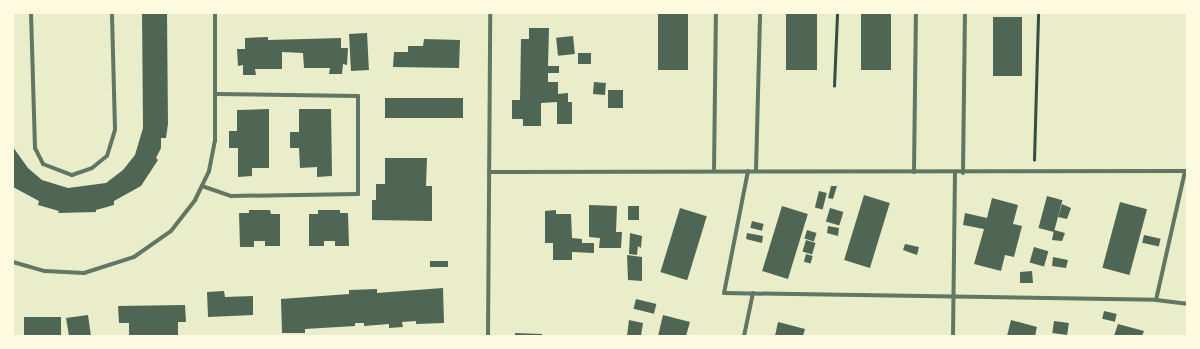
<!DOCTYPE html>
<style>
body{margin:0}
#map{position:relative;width:1200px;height:349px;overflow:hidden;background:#e9edc9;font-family:Karla,sans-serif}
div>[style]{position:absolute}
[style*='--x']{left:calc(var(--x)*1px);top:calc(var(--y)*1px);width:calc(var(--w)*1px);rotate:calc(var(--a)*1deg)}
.building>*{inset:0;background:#4f6655;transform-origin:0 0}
.path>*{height:2.5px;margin:-1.25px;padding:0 1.25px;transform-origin:1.25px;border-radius:1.25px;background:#344e41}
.minor>*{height:4px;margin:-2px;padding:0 2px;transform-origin:2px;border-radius:2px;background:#617663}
span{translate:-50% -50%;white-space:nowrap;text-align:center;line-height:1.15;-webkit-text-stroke:4px #fefae0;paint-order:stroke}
.frame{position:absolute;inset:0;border:14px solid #fefae0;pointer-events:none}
</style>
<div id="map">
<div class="building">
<div style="clip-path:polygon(142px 13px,167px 13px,168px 124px,166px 138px,161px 138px,161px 148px,156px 158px,158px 160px,141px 186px,114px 201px,114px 205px,96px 210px,96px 212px,58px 213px,59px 211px,38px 205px,39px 201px,13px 187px,13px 147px,28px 168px,42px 180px,68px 188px,106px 183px,123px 170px,135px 155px,143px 128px)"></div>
<div style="left:658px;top:13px;width:30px;height:57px"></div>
<div style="left:786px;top:13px;width:31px;height:57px"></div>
<div style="left:861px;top:13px;width:30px;height:57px"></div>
<div style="left:993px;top:17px;width:29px;height:59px"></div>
<div style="clip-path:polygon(529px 28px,549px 28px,548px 66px,559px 66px,559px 73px,548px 73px,548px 82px,558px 82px,558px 94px,568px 93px,568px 102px,572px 102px,572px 124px,557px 124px,557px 102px,541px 103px,541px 126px,523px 126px,523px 119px,512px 119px,512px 100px,520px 100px,521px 39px,529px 39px)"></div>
<div style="left:367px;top:33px;width:37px;height:18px;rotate:87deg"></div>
<div style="left:573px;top:36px;width:18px;height:17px;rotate:84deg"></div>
<div style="clip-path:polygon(268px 37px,268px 40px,341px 38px,341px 48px,348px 48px,347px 65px,343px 64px,342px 74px,329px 74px,330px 68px,304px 68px,303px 53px,282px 52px,282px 69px,255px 69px,256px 75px,243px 75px,243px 65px,238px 66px,237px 49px,245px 49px,245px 38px)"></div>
<div style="clip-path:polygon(424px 39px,460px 40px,459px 68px,393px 67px,394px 52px,408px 52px,408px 61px,408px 46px,423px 46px)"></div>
<div style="left:578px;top:53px;width:13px;height:11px"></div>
<div style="left:594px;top:82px;width:12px;height:12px;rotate:5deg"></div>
<div style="left:608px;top:90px;width:15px;height:18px"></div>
<div style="left:385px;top:98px;width:78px;height:20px"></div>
<div style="clip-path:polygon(269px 109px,269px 168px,252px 168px,252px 176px,238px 177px,238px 148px,229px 148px,229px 131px,237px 131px,237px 110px)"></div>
<div style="clip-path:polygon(299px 109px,331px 109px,332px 176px,317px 177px,317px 167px,300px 168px,299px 148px,290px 148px,290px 132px,299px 132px)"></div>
<div style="clip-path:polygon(385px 158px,427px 158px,426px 186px,432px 186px,432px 221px,372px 220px,372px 200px,376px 200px,376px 184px,385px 184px)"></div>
<div style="clip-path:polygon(831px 186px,837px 186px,833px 199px,828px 198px)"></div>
<div style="left:819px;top:191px;width:8px;height:17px;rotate:14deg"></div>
<div style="left:864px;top:195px;width:27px;height:68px;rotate:17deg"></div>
<div style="left:1047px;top:196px;width:16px;height:33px;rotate:15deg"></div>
<div style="clip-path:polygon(992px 198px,1018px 205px,1013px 224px,1022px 226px,1014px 257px,1005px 255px,1001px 271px,974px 264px,984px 229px,963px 225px,965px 213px,987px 218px)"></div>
<div style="left:1120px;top:202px;width:28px;height:68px;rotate:15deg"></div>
<div style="clip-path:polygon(1062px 204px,1071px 208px,1067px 219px,1058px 217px)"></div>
<div style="clip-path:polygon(589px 205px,617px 206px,616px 232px,622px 232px,621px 248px,599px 248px,600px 238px,589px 237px)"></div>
<div style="left:628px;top:206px;width:11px;height:14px"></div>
<div style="left:782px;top:206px;width:27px;height:68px;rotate:17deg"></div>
<div style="left:680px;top:208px;width:28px;height:67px;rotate:17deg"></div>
<div style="left:830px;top:208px;width:14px;height:14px;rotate:17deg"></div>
<div style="clip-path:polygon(249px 210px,270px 210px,271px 214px,280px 214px,280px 246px,265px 246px,265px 241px,254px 241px,254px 247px,240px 247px,239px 213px,249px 213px)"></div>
<div style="clip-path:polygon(318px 210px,340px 210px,340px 213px,348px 213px,349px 246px,335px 246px,335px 241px,324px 241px,324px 246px,309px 246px,309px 214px,318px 214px)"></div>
<div style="clip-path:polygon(556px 210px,556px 214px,571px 214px,572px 238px,582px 239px,582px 243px,594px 243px,594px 253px,572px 252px,572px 260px,553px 260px,553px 243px,545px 243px,545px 211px)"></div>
<div style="left:752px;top:221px;width:12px;height:7px;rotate:14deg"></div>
<div style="clip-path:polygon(828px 226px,839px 228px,838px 236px,827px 233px)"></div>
<div style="left:807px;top:230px;width:10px;height:9px;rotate:17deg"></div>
<div style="clip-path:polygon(1054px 230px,1065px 233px,1062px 241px,1052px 240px)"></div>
<div style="clip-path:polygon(630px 233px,642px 236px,641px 248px,638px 246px,637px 255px,629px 254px)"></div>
<div style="clip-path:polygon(747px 233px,763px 236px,762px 243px,746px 239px)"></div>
<div style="left:1144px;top:235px;width:17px;height:8px;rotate:13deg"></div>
<div style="left:806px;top:240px;width:10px;height:12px;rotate:17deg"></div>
<div style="clip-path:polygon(905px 244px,919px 247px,917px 255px,903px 250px)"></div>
<div style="left:1034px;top:247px;width:15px;height:16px;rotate:16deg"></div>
<div style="left:806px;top:254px;width:7px;height:8px;rotate:16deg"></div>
<div style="clip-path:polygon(627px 255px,642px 257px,642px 281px,628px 280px)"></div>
<div style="clip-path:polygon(1053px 257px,1068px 260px,1066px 268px,1052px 266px)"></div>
<div style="left:448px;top:261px;width:6px;height:18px;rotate:90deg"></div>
<div style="clip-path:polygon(1032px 271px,1033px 283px,1020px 283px,1020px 272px)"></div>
<div style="clip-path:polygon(443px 288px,444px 323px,416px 324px,416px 321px,402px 322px,403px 327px,389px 328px,389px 324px,364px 326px,364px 323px,355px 323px,355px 326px,305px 329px,305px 333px,282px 333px,281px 299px,349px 294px,349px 290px,377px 289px,377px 293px)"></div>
<div style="clip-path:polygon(224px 291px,225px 297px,253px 296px,253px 315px,208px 317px,207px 292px)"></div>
<div style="left:636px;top:299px;width:21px;height:10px;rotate:14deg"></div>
<div style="clip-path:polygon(185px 305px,186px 322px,178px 322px,178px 336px,129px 336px,129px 323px,119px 323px,118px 306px)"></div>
<div style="left:1104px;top:311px;width:13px;height:8px;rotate:13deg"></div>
<div style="clip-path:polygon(88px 315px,91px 336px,69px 336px,66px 318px)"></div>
<div style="clip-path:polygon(663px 315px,690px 322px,686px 336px,658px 336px)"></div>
<div style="left:24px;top:317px;width:37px;height:19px"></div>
<div style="clip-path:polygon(629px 320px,643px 323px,641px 336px,627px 336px)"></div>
<div style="clip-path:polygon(1011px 320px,1037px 327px,1035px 336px,1007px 336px)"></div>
<div style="left:1054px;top:321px;width:15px;height:12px;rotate:8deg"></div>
<div style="clip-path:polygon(778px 322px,805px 329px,803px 336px,775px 336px)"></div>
<div style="clip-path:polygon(1118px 324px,1144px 331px,1142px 336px,1114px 336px)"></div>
<div style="clip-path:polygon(515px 333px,542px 334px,542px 336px,515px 336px)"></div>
</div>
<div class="path">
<div style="--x:834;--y:86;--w:73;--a:-87.6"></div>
<div style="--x:1034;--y:160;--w:147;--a:-88.4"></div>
</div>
<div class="minor">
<div style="--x:31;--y:13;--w:135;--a:88.3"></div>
<div style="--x:35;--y:148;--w:18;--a:63"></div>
<div style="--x:43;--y:164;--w:31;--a:21"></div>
<div style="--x:72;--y:175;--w:21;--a:-19"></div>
<div style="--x:92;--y:168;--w:19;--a:-39"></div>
<div style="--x:107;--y:156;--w:28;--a:-73"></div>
<div style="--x:115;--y:129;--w:116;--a:-91.5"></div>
<div style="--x:756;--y:170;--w:157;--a:-88.5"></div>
<div style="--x:714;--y:171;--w:158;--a:-89.3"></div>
<div style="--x:748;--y:171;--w:124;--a:101.1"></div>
<div style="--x:724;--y:293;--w:432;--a:0.9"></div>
<div style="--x:1156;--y:300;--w:31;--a:7"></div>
<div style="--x:489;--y:172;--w:698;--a:-0.08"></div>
<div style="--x:914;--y:172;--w:159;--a:-89.3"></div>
<div style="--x:963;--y:173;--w:160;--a:-89.3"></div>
<div style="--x:202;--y:186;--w:31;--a:19"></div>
<div style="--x:231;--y:196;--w:127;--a:-0.9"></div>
<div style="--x:358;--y:194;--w:98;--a:-90"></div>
<div style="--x:358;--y:96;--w:142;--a:-179.2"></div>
<div style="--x:13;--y:262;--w:33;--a:16"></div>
<div style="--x:45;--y:271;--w:39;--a:3"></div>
<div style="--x:84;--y:273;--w:52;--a:-17.7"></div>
<div style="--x:134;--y:257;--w:45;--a:-35.1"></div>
<div style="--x:171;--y:231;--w:39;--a:-52"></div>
<div style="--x:195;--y:200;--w:32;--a:-64"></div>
<div style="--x:209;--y:171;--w:31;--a:-79"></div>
<div style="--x:215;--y:141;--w:128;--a:-90"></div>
<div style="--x:1156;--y:300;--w:132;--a:-77.3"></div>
<div style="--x:488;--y:336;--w:323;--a:-89.6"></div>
<div style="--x:744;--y:336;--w:44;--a:-78.2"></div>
<div style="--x:953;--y:336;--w:163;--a:-89.3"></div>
</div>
<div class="frame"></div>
</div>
